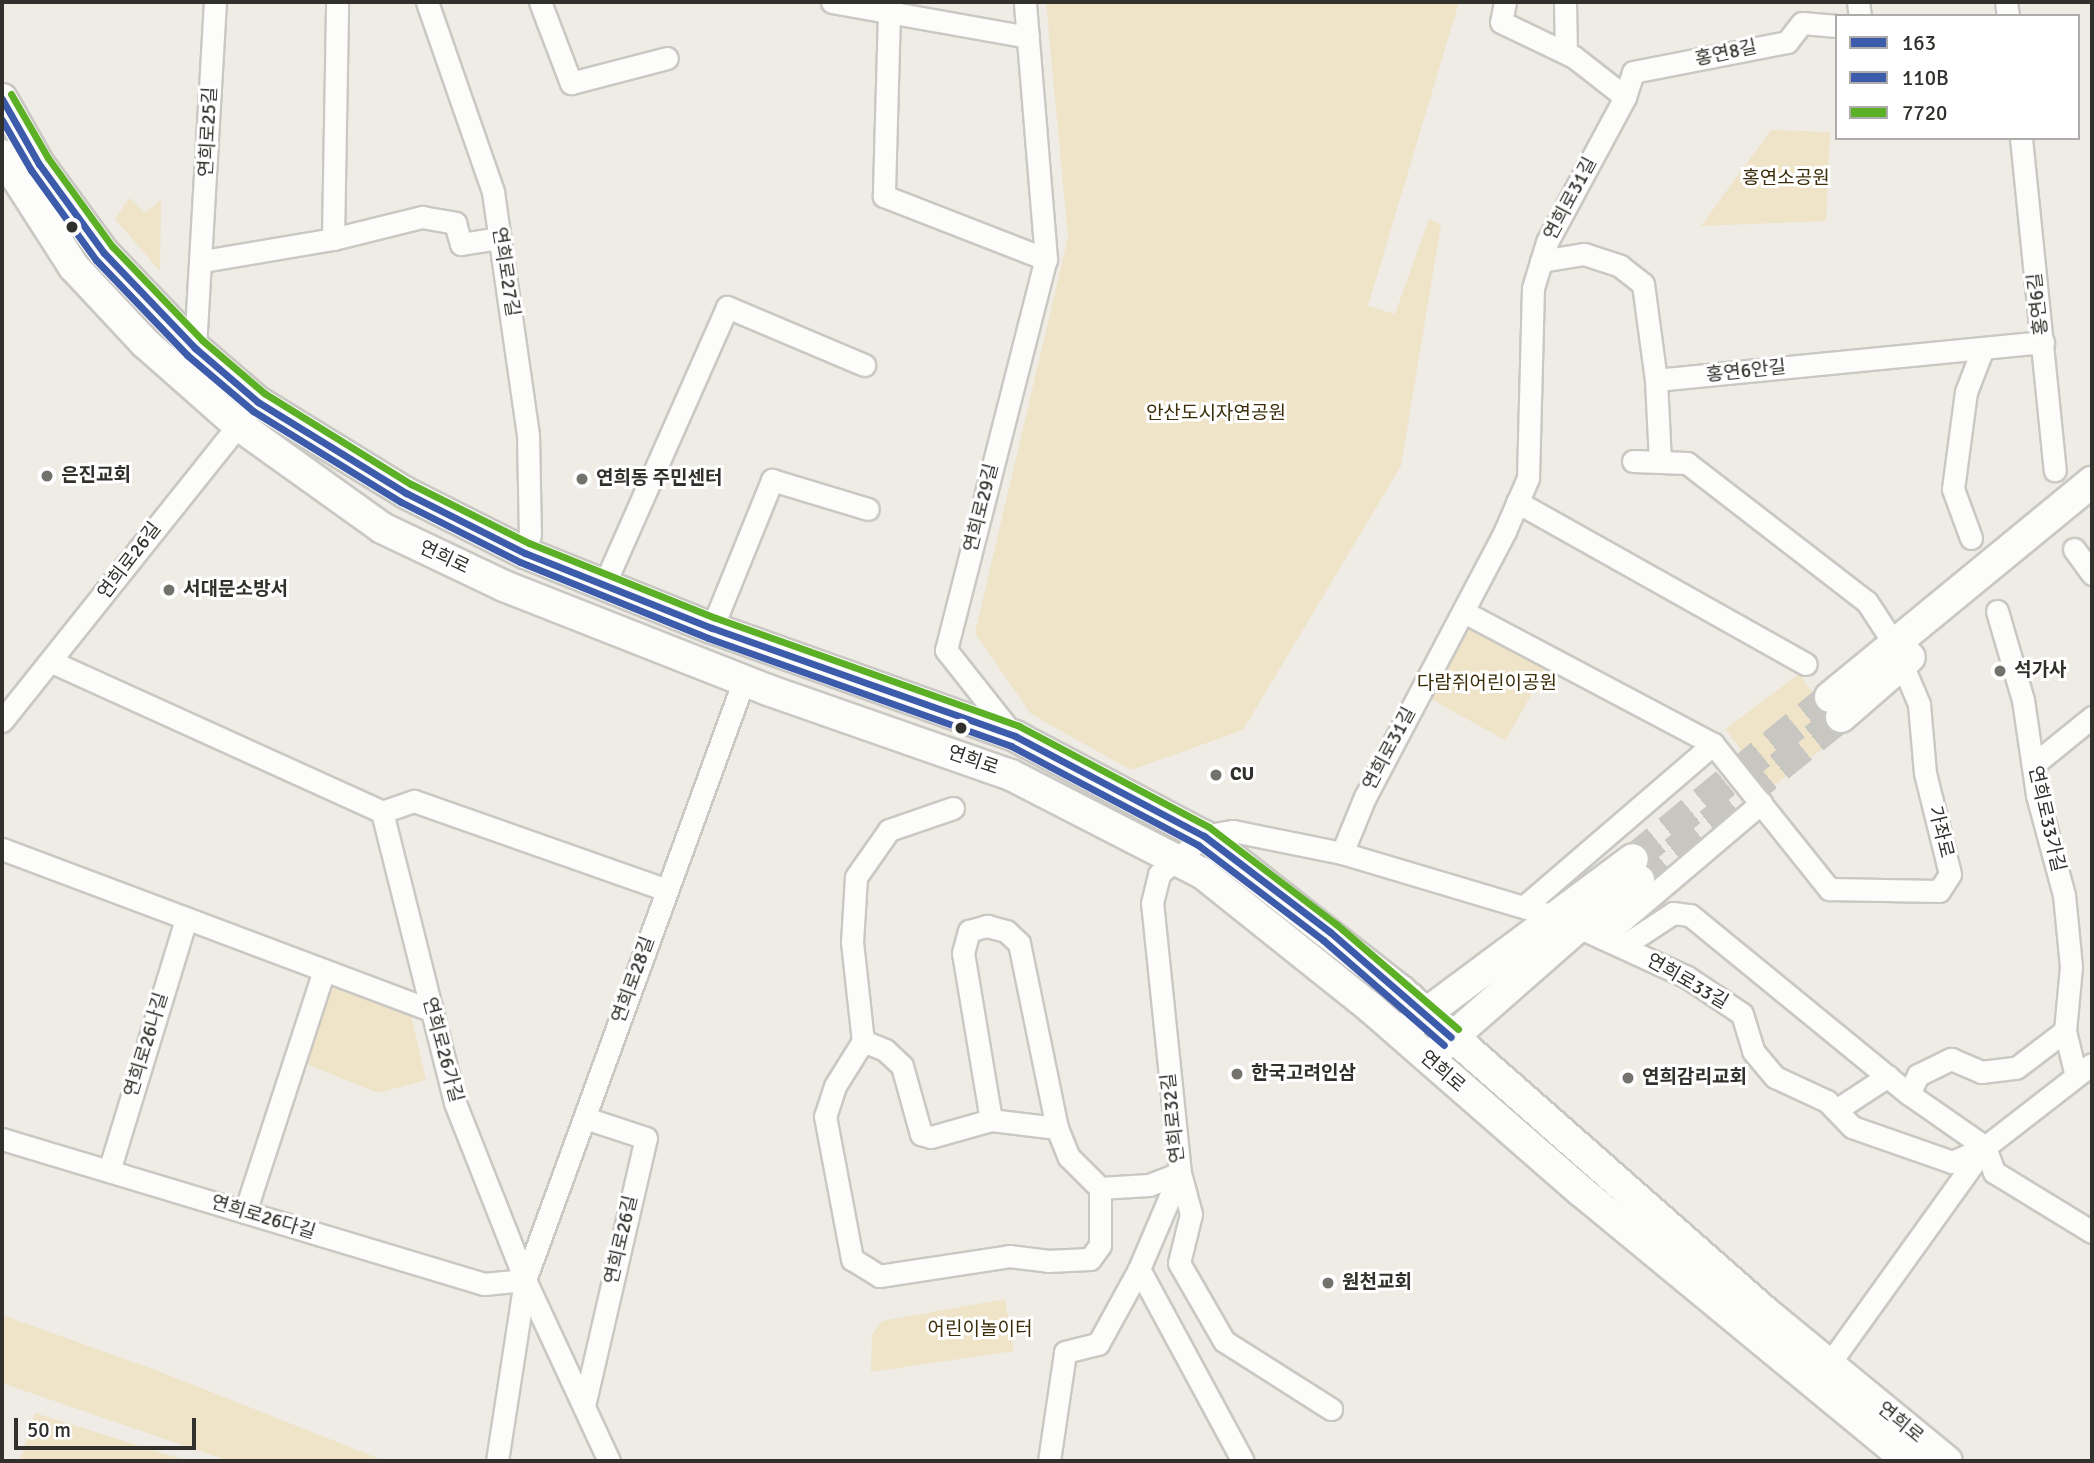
<!DOCTYPE html>
<meta charset="utf-8">
<style>
body{margin:0}
#map{position:relative;width:2094px;height:1463px;overflow:hidden;background:#eeece5;font-family:Signika,"Noto Sans KR",sans-serif}
div>[style]{position:absolute}
[style*='--x']{left:calc(var(--x)*1px);top:calc(var(--y)*1px);width:calc(var(--w)*1px);rotate:calc(var(--a)*1deg)}
.green>*{inset:0;background:#efe3c8;transform-origin:0 0}
.secondary-tunnel>*{height:30px;margin-top:-15px;transform-origin:0;background:repeating-linear-gradient(90deg,#c8c6c0 0 30px,transparent 0 45px)}
.roads{filter:drop-shadow(2px 0 #cac8c3) drop-shadow(-2px 0 #cac8c3) drop-shadow(0 2px #cac8c3) drop-shadow(0 -2px #cac8c3)}
.minor>*{height:21px;margin:-10.5px;padding:0 10.5px;transform-origin:10.5px;border-radius:10.5px;background:#fcfcfb}
.secondary>*{height:30px;margin:-15px;padding:0 15px;transform-origin:15px;border-radius:15px;background:#fcfcfb}
.bus-1>*{height:7px;margin:-3.5px;padding:0 3.5px;transform-origin:3.5px;border-radius:3.5px;background:#3d5bab}
.bus-2>*{height:7px;margin:-3.5px;padding:0 3.5px;transform-origin:3.5px;border-radius:3.5px;background:#3d5bab}
.bus-3>*{height:7px;margin:-3.5px;padding:0 3.5px;transform-origin:3.5px;border-radius:3.5px;background:#5bb025}
.dots>*{width:19px;height:19px;translate:-50% -50%;box-sizing:border-box;border:4px solid #fff;border-radius:50%}
span{translate:-50% -50%;white-space:nowrap;text-align:center;line-height:1.15;-webkit-text-stroke:6px #fff;paint-order:stroke}
.street-label{font-size:19px;color:#32302c}
.park-label{font-size:19px;color:#3c2e09}
.poi-label{font-size:19px;color:#32302c;font-weight:700}
.left{translate:0 -50%;text-align:left}
.frame{position:absolute;inset:0;border:4px solid #32302c;pointer-events:none}
.legend{position:absolute;left:1835px;top:14px;width:245px;height:126px;box-sizing:border-box;background:#fff;border:2px solid #adacab;margin:0;padding:9px 12px;list-style:none;font-size:21px;color:#32302c}
.legend li{display:flex;align-items:center;gap:14px;height:35px}
.legend b{width:35px;border:2px solid #adacab}
.scale{position:absolute;left:14px;top:1418px;width:182px;height:32px;box-sizing:border-box;border:4px solid #32302c;border-top:0;padding-left:9px;font-size:21px;line-height:24px;white-space:nowrap;color:#32302c;-webkit-text-stroke:5px #fff;paint-order:stroke}
</style>
<div id="map">
<div class="green">
<div style="clip-path:polygon(1046px 2px,1459px 2px,1368px 306px,1395px 314px,1429px 219px,1441px 225px,1401px 466px,1243px 730px,1131px 770px,1031px 714px,975px 633px,1068px 237px)"></div>
<div style="clip-path:polygon(1771px 130px,1830px 132px,1826px 221px,1701px 226px)"></div>
<div style="clip-path:polygon(129px 198px,145px 213px,161px 200px,160px 271px,115px 219px)"></div>
<div style="left:1468px;top:627px;width:88px;height:81px;rotate:29deg"></div>
<div style="left:1799px;top:674px;width:74px;height:92px;rotate:53deg"></div>
<div style="clip-path:polygon(331px 985px,411px 1016px,426px 1080px,378px 1093px,302px 1062px)"></div>
<div style="clip-path:polygon(1005px 1299px,1014px 1351px,871px 1372px,872px 1335px,882px 1321px)"></div>
<div style="clip-path:polygon(2px 1315px,158px 1371px,385px 1461px,229px 1461px,2px 1383px)"></div>
<div style="clip-path:polygon(35px 1413px,188px 1461px,20px 1461px)"></div>
</div>
<div class="secondary-tunnel">
<div style="--x:1633;--y:859;--w:255;--a:-39.4"></div>
<div style="--x:1639;--y:880;--w:260;--a:-38.9"></div>
</div>
<div class="roads">
<div class="minor">
<div style="--x:427;--y:2;--w:201;--a:70.8"></div>
<div style="--x:493;--y:192;--w:245;--a:81.8"></div>
<div style="--x:528;--y:434;--w:100;--a:88.9"></div>
<div style="--x:530;--y:534;--w:20;--a:105"></div>
<div style="--x:540;--y:2;--w:87;--a:69.1"></div>
<div style="--x:571;--y:83;--w:99;--a:-14.6"></div>
<div style="--x:832;--y:2;--w:199;--a:10.1"></div>
<div style="--x:1505;--y:2;--w:20;--a:101"></div>
<div style="--x:1501;--y:22;--w:81;--a:25.6"></div>
<div style="--x:1574;--y:57;--w:65;--a:38.1"></div>
<div style="--x:1565;--y:2;--w:51;--a:88.9"></div>
<div style="--x:1858;--y:2;--w:14;--a:82"></div>
<div style="--x:2006;--y:2;--w:14;--a:82"></div>
<div style="--x:889;--y:12;--w:184;--a:91.6"></div>
<div style="--x:884;--y:196;--w:174;--a:21.3"></div>
<div style="--x:2021;--y:138;--w:334;--a:84.2"></div>
<div style="--x:333;--y:239;--w:237;--a:-89"></div>
<div style="--x:203;--y:261;--w:132;--a:-9.6"></div>
<div style="--x:333;--y:239;--w:92;--a:-13.9"></div>
<div style="--x:422;--y:217;--w:34;--a:10"></div>
<div style="--x:455;--y:223;--w:22;--a:74"></div>
<div style="--x:461;--y:244;--w:38;--a:-9"></div>
<div style="--x:1541;--y:261;--w:44;--a:-9.2"></div>
<div style="--x:1584;--y:254;--w:38;--a:18"></div>
<div style="--x:1620;--y:266;--w:29;--a:38"></div>
<div style="--x:1643;--y:284;--w:97;--a:82.3"></div>
<div style="--x:1656;--y:380;--w:82;--a:87.2"></div>
<div style="--x:195;--y:348;--w:347;--a:-86.7"></div>
<div style="--x:1656;--y:380;--w:389;--a:-5.6"></div>
<div style="--x:1633;--y:461;--w:54;--a:2.1"></div>
<div style="--x:1687;--y:463;--w:227;--a:37.7"></div>
<div style="--x:1867;--y:602;--w:51;--a:56.9"></div>
<div style="--x:1517;--y:502;--w:331;--a:29.3"></div>
<div style="--x:1971;--y:538;--w:52;--a:-110.2"></div>
<div style="--x:1953;--y:489;--w:98;--a:-82.4"></div>
<div style="--x:1966;--y:392;--w:47;--a:-68.9"></div>
<div style="--x:2074;--y:549;--w:31;--a:54"></div>
<div style="--x:604;--y:585;--w:304;--a:-66.1"></div>
<div style="--x:727;--y:307;--w:149;--a:22.9"></div>
<div style="--x:1997;--y:611;--w:93;--a:73.7"></div>
<div style="--x:2023;--y:700;--w:96;--a:81.6"></div>
<div style="--x:2037;--y:795;--w:104;--a:74.9"></div>
<div style="--x:2064;--y:895;--w:72;--a:84.4"></div>
<div style="--x:2071;--y:967;--w:64;--a:95.4"></div>
<div style="--x:2065;--y:1031;--w:46;--a:76.3"></div>
<div style="--x:1464;--y:612;--w:282;--a:27.9"></div>
<div style="--x:1713;--y:744;--w:186;--a:51.3"></div>
<div style="--x:1829;--y:889;--w:110;--a:1"></div>
<div style="--x:1939;--y:891;--w:20;--a:-57"></div>
<div style="--x:1950;--y:874;--w:104;--a:-103.9"></div>
<div style="--x:1925;--y:773;--w:69;--a:-95"></div>
<div style="--x:1919;--y:704;--w:43;--a:-113"></div>
<div style="--x:712;--y:628;--w:160;--a:-67.9"></div>
<div style="--x:772;--y:480;--w:100;--a:16.8"></div>
<div style="--x:52;--y:662;--w:362;--a:24.4"></div>
<div style="--x:382;--y:812;--w:300;--a:75.9"></div>
<div style="--x:455;--y:1103;--w:190;--a:68.4"></div>
<div style="--x:525;--y:1280;--w:200;--a:65.1"></div>
<div style="--x:2;--y:721;--w:393;--a:-51.4"></div>
<div style="--x:1014;--y:736;--w:110;--a:-128.3"></div>
<div style="--x:946;--y:650;--w:404;--a:-75.7"></div>
<div style="--x:1046;--y:259;--w:258;--a:-94.7"></div>
<div style="--x:2033;--y:765;--w:76;--a:-39.1"></div>
<div style="--x:953;--y:808;--w:68;--a:161"></div>
<div style="--x:889;--y:830;--w:57;--a:125.1"></div>
<div style="--x:856;--y:877;--w:65;--a:93.5"></div>
<div style="--x:852;--y:942;--w:100;--a:83.7"></div>
<div style="--x:863;--y:1041;--w:53;--a:121.9"></div>
<div style="--x:835;--y:1086;--w:32;--a:108"></div>
<div style="--x:825;--y:1116;--w:146;--a:79.3"></div>
<div style="--x:852;--y:1259;--w:32;--a:32"></div>
<div style="--x:879;--y:1276;--w:132;--a:-8.7"></div>
<div style="--x:1009;--y:1256;--w:38;--a:7"></div>
<div style="--x:1047;--y:1261;--w:43;--a:-2.7"></div>
<div style="--x:1090;--y:1259;--w:17;--a:-54"></div>
<div style="--x:1100;--y:1245;--w:57;--a:-90"></div>
<div style="--x:1100;--y:1188;--w:49;--a:-3.5"></div>
<div style="--x:1149;--y:1185;--w:33;--a:-21"></div>
<div style="--x:1180;--y:1173;--w:42;--a:75"></div>
<div style="--x:1191;--y:1214;--w:50;--a:103.8"></div>
<div style="--x:1179;--y:1263;--w:90;--a:60"></div>
<div style="--x:1224;--y:1341;--w:127;--a:32.4"></div>
<div style="--x:382;--y:812;--w:34;--a:-19"></div>
<div style="--x:414;--y:801;--w:268;--a:19.4"></div>
<div style="--x:2;--y:849;--w:460;--a:20.6"></div>
<div style="--x:1342;--y:853;--w:61;--a:-67.7"></div>
<div style="--x:1365;--y:797;--w:301;--a:-62.2"></div>
<div style="--x:1505;--y:531;--w:58;--a:-66.5"></div>
<div style="--x:1528;--y:478;--w:190;--a:-88.5"></div>
<div style="--x:1533;--y:288;--w:48;--a:-73.1"></div>
<div style="--x:1547;--y:242;--w:165;--a:-61.7"></div>
<div style="--x:1625;--y:97;--w:26;--a:-72"></div>
<div style="--x:1633;--y:72;--w:157;--a:-11"></div>
<div style="--x:1787;--y:42;--w:24;--a:-52"></div>
<div style="--x:1802;--y:23;--w:35;--a:5"></div>
<div style="--x:1526;--y:905;--w:247;--a:-40.7"></div>
<div style="--x:1578;--y:927;--w:120;--a:24.6"></div>
<div style="--x:1687;--y:977;--w:66;--a:33.9"></div>
<div style="--x:1742;--y:1014;--w:39;--a:73"></div>
<div style="--x:1753;--y:1051;--w:34;--a:50"></div>
<div style="--x:1775;--y:1077;--w:57;--a:24.8"></div>
<div style="--x:1827;--y:1101;--w:36;--a:46"></div>
<div style="--x:1852;--y:1127;--w:106;--a:19.3"></div>
<div style="--x:1952;--y:1162;--w:36;--a:-24"></div>
<div style="--x:1602;--y:938;--w:209;--a:-40.3"></div>
<div style="--x:1623;--y:946;--w:60;--a:-33.4"></div>
<div style="--x:1673;--y:913;--w:17;--a:7"></div>
<div style="--x:1690;--y:915;--w:283;--a:39.3"></div>
<div style="--x:1909;--y:1094;--w:93;--a:34.9"></div>
<div style="--x:863;--y:1041;--w:24;--a:22"></div>
<div style="--x:885;--y:1050;--w:23;--a:43"></div>
<div style="--x:902;--y:1066;--w:71;--a:74.4"></div>
<div style="--x:921;--y:1134;--w:10;--a:17"></div>
<div style="--x:931;--y:1137;--w:62;--a:-15.8"></div>
<div style="--x:1909;--y:1094;--w:21;--a:-65"></div>
<div style="--x:1918;--y:1075;--w:37;--a:-26"></div>
<div style="--x:1951;--y:1059;--w:33;--a:23"></div>
<div style="--x:1981;--y:1072;--w:35;--a:-7"></div>
<div style="--x:2016;--y:1068;--w:61;--a:-37.1"></div>
<div style="--x:1836;--y:1110;--w:62;--a:-33.2"></div>
<div style="--x:1057;--y:1128;--w:66;--a:-173.1"></div>
<div style="--x:991;--y:1120;--w:169;--a:-99.5"></div>
<div style="--x:963;--y:953;--w:23;--a:-75"></div>
<div style="--x:969;--y:931;--w:19;--a:-16"></div>
<div style="--x:987;--y:926;--w:20;--a:15"></div>
<div style="--x:1006;--y:931;--w:18;--a:43"></div>
<div style="--x:1019;--y:943;--w:189;--a:78.4"></div>
<div style="--x:1057;--y:1128;--w:31;--a:68"></div>
<div style="--x:1069;--y:1157;--w:44;--a:45"></div>
<div style="--x:2;--y:1139;--w:503;--a:16.74"></div>
<div style="--x:484;--y:1284;--w:41;--a:-5.6"></div>
<div style="--x:1985;--y:1147;--w:27;--a:70"></div>
<div style="--x:1994;--y:1172;--w:115;--a:31.5"></div>
<div style="--x:109;--y:1171;--w:264;--a:-73"></div>
<div style="--x:245;--y:1212;--w:254;--a:-71.9"></div>
<div style="--x:1139;--y:1269;--w:218;--a:61.6"></div>
<div style="--x:1829;--y:1364;--w:267;--a:-54.3"></div>
<div style="--x:1985;--y:1147;--w:135;--a:-37.8"></div>
<div style="--x:584;--y:1406;--w:275;--a:-77"></div>
<div style="--x:646;--y:1138;--w:64;--a:-161.8"></div>
<div style="--x:497;--y:1461;--w:183;--a:-81.2"></div>
<div style="--x:525;--y:1280;--w:639;--a:-69.95"></div>
<div style="--x:1049;--y:1461;--w:110;--a:-81.6"></div>
<div style="--x:1065;--y:1352;--w:34;--a:-14"></div>
<div style="--x:1098;--y:1344;--w:85;--a:-61.3"></div>
<div style="--x:1139;--y:1269;--w:104;--a:-66.9"></div>
<div style="--x:1180;--y:1173;--w:271;--a:-95.9"></div>
<div style="--x:1152;--y:903;--w:30;--a:-76"></div>
<div style="--x:1159;--y:874;--w:59;--a:-40.2"></div>
<div style="--x:1204;--y:836;--w:29;--a:-10"></div>
<div style="--x:1233;--y:831;--w:111;--a:11.4"></div>
<div style="--x:1342;--y:853;--w:220;--a:16.6"></div>
</div>
<div class="secondary">
<div style="--x:2;--y:99;--w:75;--a:60.4"></div>
<div style="--x:39;--y:164;--w:110;--a:53.9"></div>
<div style="--x:104;--y:253;--w:132;--a:46.2"></div>
<div style="--x:195;--y:348;--w:83;--a:40.6"></div>
<div style="--x:258;--y:402;--w:174;--a:31.6"></div>
<div style="--x:406;--y:493;--w:133;--a:26.8"></div>
<div style="--x:525;--y:553;--w:201;--a:21.9"></div>
<div style="--x:712;--y:628;--w:322;--a:19.6"></div>
<div style="--x:1015;--y:736;--w:214;--a:27.9"></div>
<div style="--x:1204;--y:836;--w:249;--a:38.2"></div>
<div style="--x:1400;--y:990;--w:492;--a:41.4"></div>
<div style="--x:1769;--y:1315;--w:230;--a:39.4"></div>
<div style="--x:2;--y:155;--w:133;--a:57.3"></div>
<div style="--x:74;--y:267;--w:104;--a:46.9"></div>
<div style="--x:145;--y:343;--w:123;--a:41.4"></div>
<div style="--x:237;--y:424;--w:178;--a:35.6"></div>
<div style="--x:382;--y:528;--w:135;--a:25.4"></div>
<div style="--x:504;--y:586;--w:284;--a:21.5"></div>
<div style="--x:768;--y:690;--w:257;--a:19.3"></div>
<div style="--x:1011;--y:775;--w:215;--a:27.2"></div>
<div style="--x:1202;--y:873;--w:216;--a:38.6"></div>
<div style="--x:1371;--y:1008;--w:279;--a:41.1"></div>
<div style="--x:1581;--y:1191;--w:425;--a:39.5"></div>
<div style="--x:1830;--y:697;--w:339;--a:-39.4"></div>
<div style="--x:1841;--y:717;--w:91;--a:-41"></div>
<div style="--x:1409;--y:1026;--w:279;--a:-36.7"></div>
<div style="--x:1439;--y:1049;--w:185;--a:-41.3"></div>
<div style="--x:1578;--y:927;--w:77;--a:-37.6"></div>
</div>
</div>
<div class="bus-1">
<div style="--x:2;--y:99;--w:75;--a:60.4"></div>
<div style="--x:39;--y:164;--w:110;--a:53.9"></div>
<div style="--x:104;--y:253;--w:132;--a:46.2"></div>
<div style="--x:195;--y:348;--w:83;--a:40.6"></div>
<div style="--x:258;--y:402;--w:174;--a:31.6"></div>
<div style="--x:406;--y:493;--w:133;--a:26.8"></div>
<div style="--x:525;--y:553;--w:201;--a:21.9"></div>
<div style="--x:712;--y:628;--w:322;--a:19.6"></div>
<div style="--x:1015;--y:736;--w:214;--a:27.9"></div>
<div style="--x:1204;--y:836;--w:158;--a:37.3"></div>
<div style="--x:1330;--y:932;--w:160;--a:41"></div>
</div>
<div class="bus-2">
<div style="--x:2;--y:120;--w:58;--a:59.9"></div>
<div style="--x:31;--y:170;--w:111;--a:54.2"></div>
<div style="--x:96;--y:260;--w:132;--a:46.2"></div>
<div style="--x:187;--y:355;--w:87;--a:40.3"></div>
<div style="--x:253;--y:411;--w:174;--a:31.6"></div>
<div style="--x:401;--y:502;--w:133;--a:26.8"></div>
<div style="--x:520;--y:562;--w:203;--a:22"></div>
<div style="--x:708;--y:638;--w:322;--a:19.6"></div>
<div style="--x:1011;--y:746;--w:212;--a:27.9"></div>
<div style="--x:1198;--y:845;--w:157;--a:37.2"></div>
<div style="--x:1323;--y:940;--w:160;--a:41"></div>
</div>
<div class="bus-3">
<div style="--x:11;--y:94;--w:74;--a:60"></div>
<div style="--x:48;--y:158;--w:109;--a:54"></div>
<div style="--x:112;--y:246;--w:130;--a:46.2"></div>
<div style="--x:202;--y:340;--w:82;--a:40.5"></div>
<div style="--x:264;--y:393;--w:173;--a:31.8"></div>
<div style="--x:411;--y:484;--w:132;--a:26.6"></div>
<div style="--x:529;--y:543;--w:201;--a:21.9"></div>
<div style="--x:716;--y:618;--w:322;--a:19.6"></div>
<div style="--x:1019;--y:726;--w:215;--a:28"></div>
<div style="--x:1209;--y:827;--w:160;--a:37.4"></div>
<div style="--x:1336;--y:924;--w:161;--a:40.7"></div>
</div>
<div class="dots">
<div style="left:72px;top:227px;background:#32302c"></div>
<div style="left:47px;top:476px;background:#74726d"></div>
<div style="left:582px;top:479px;background:#74726d"></div>
<div style="left:169px;top:590px;background:#74726d"></div>
<div style="left:2000px;top:671px;background:#74726d"></div>
<div style="left:961px;top:728px;background:#32302c"></div>
<div style="left:1216px;top:775px;background:#74726d"></div>
<div style="left:1237px;top:1074px;background:#74726d"></div>
<div style="left:1628px;top:1078px;background:#74726d"></div>
<div style="left:1328px;top:1283px;background:#74726d"></div>
</div>
<div class="street-label">
<span style="left:1726px;top:54px;rotate:-12deg">홍연8길</span>
<span style="left:209px;top:132px;rotate:-87deg">연희로25길</span>
<span style="left:1571px;top:199px;rotate:-62deg">연희로31길</span>
<span style="left:505px;top:272px;rotate:81deg">연희로27길</span>
<span style="left:2039px;top:304px;rotate:-96deg">홍연6길</span>
<span style="left:1746px;top:372px;rotate:-6deg">홍연6안길</span>
<span style="left:982px;top:508px;rotate:-76deg">연희로29길</span>
<span style="left:444px;top:558px;rotate:25deg">연희로</span>
<span style="left:130px;top:561px;rotate:-53deg">연희로26길</span>
<span style="left:1390px;top:749px;rotate:-62deg">연희로31길</span>
<span style="left:973px;top:761px;rotate:19deg">연희로</span>
<span style="left:2046px;top:819px;rotate:77deg">연희로33가길</span>
<span style="left:1940px;top:832px;rotate:76deg">가좌로</span>
<span style="left:634px;top:980px;rotate:-70deg">연희로28길</span>
<span style="left:1687px;top:982px;rotate:30deg">연희로33길</span>
<span style="left:147px;top:1045px;rotate:-73deg">연희로26나길</span>
<span style="left:442px;top:1050px;rotate:75deg">연희로26가길</span>
<span style="left:1442px;top:1072px;rotate:41deg">연희로</span>
<span style="left:1174px;top:1118px;rotate:-96deg">연희로32길</span>
<span style="left:263px;top:1218px;rotate:17deg">연희로26다길</span>
<span style="left:622px;top:1240px;rotate:-77deg">연희로26길</span>
<span style="left:1900px;top:1423px;rotate:39deg">연희로</span>
</div>
<div class="park-label">
<span style="left:1786px;top:179px">홍연소공원</span>
<span style="left:1216px;top:414px">안산도시자연공원</span>
<span style="left:1487px;top:684px">다람쥐어린이공원</span>
<span style="left:980px;top:1330px">어린이놀이터</span>
</div>
<div class="poi-label">
<span class="left" style="left:61px;top:476px">은진교회</span>
<span class="left" style="left:596px;top:479px">연희동 주민센터</span>
<span class="left" style="left:183px;top:590px">서대문소방서</span>
<span class="left" style="left:2014px;top:671px">석가사</span>
<span class="left" style="left:1230px;top:775px">CU</span>
<span class="left" style="left:1251px;top:1074px">한국고려인삼</span>
<span class="left" style="left:1642px;top:1078px">연희감리교회</span>
<span class="left" style="left:1342px;top:1283px">원천교회</span>
</div>
<div class="frame"></div>
<ul class="legend">
<li><b style="height:9px;background:#3d5bab"></b>163</li>
<li><b style="height:9px;background:#3d5bab"></b>110B</li>
<li><b style="height:9px;background:#5bb025"></b>7720</li>
</ul>
<div class="scale">50 m</div>
</div>
